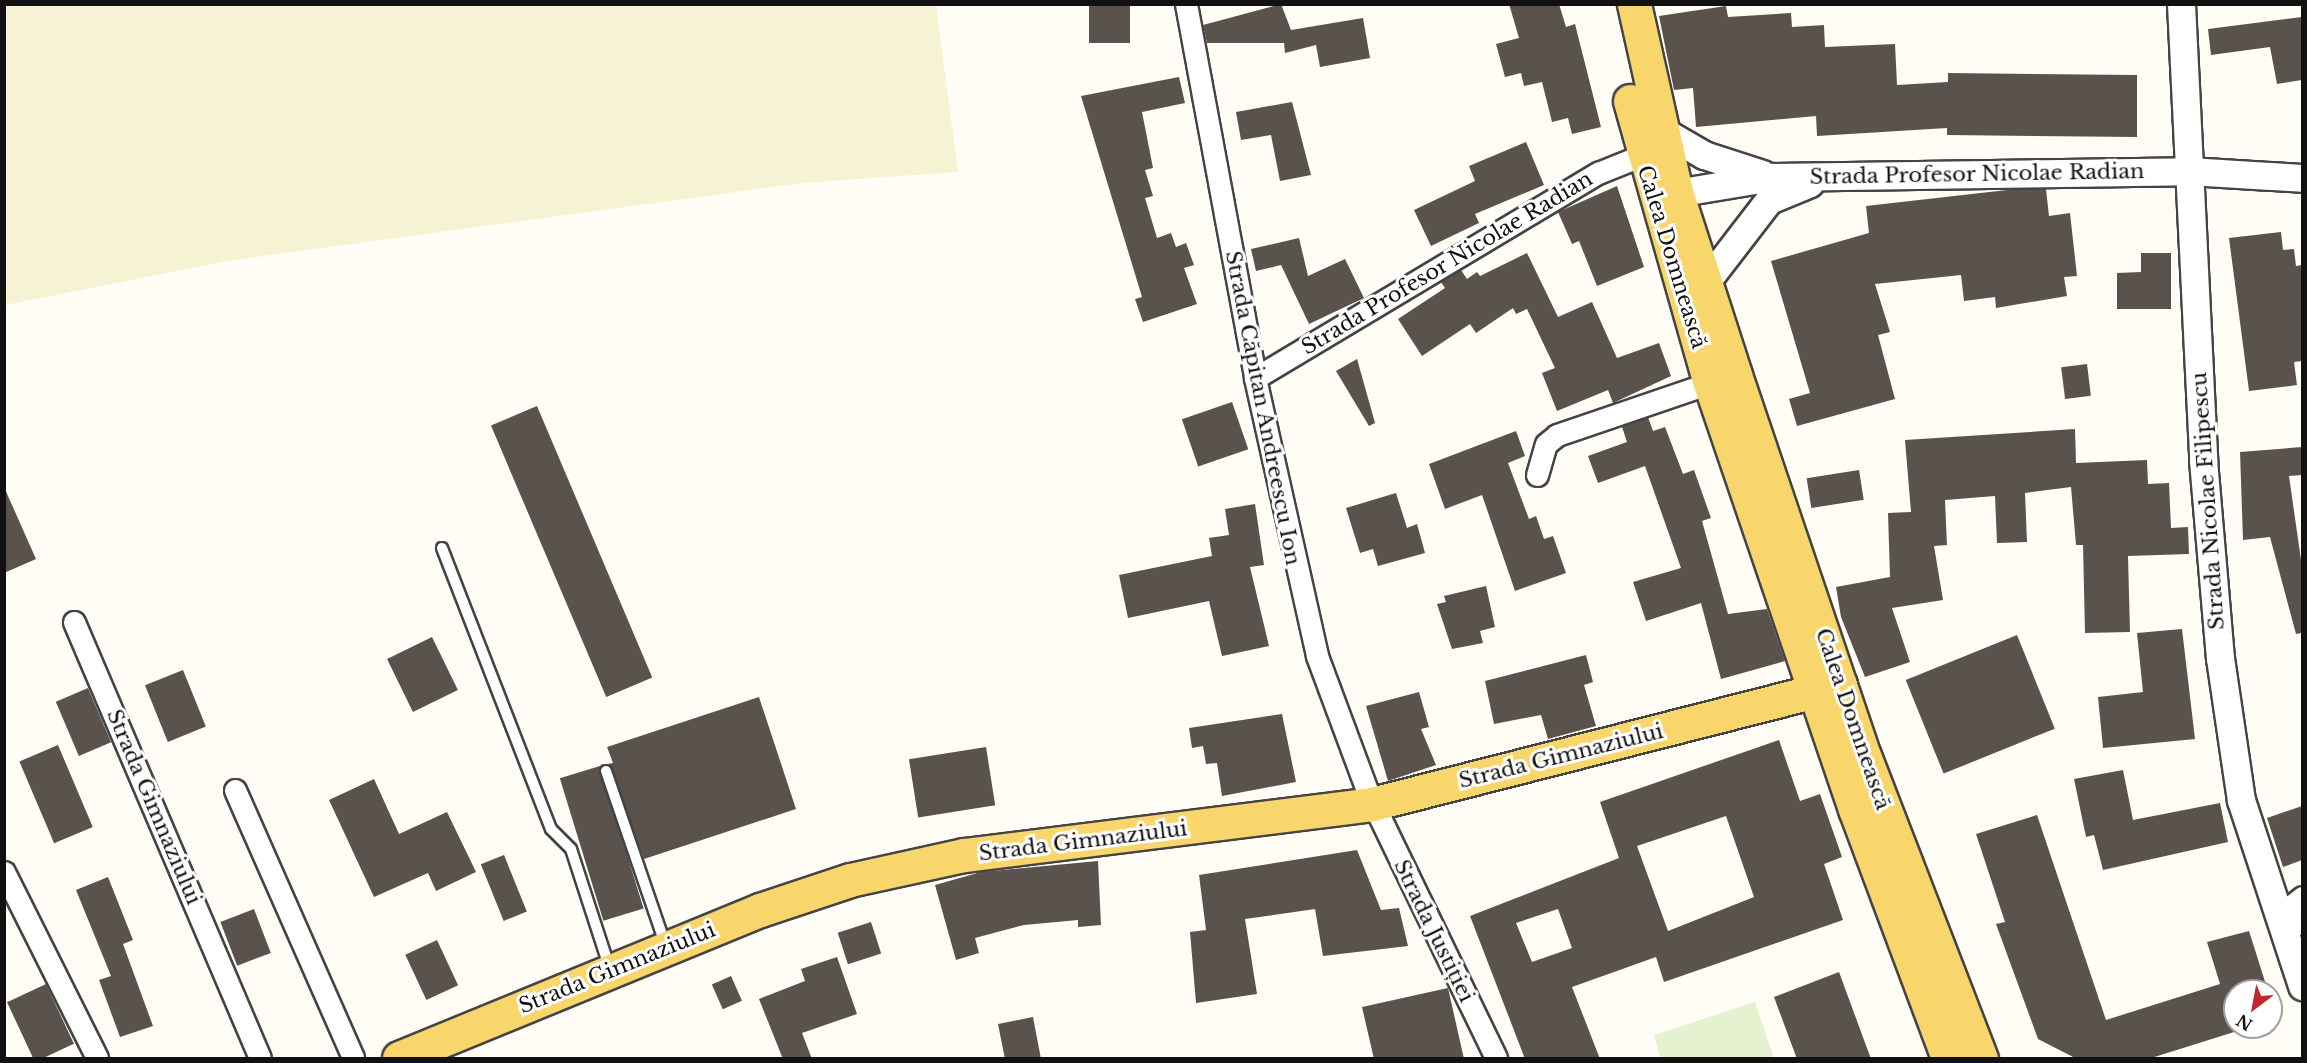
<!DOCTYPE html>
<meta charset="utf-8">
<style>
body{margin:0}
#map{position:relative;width:2307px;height:1063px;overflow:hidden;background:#fffdf5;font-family:"Libre Baskerville",serif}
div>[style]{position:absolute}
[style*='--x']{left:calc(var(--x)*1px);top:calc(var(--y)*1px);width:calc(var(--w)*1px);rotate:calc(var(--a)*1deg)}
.farmland>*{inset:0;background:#f6f3d4}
.pitch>*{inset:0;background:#e6f2cf}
.building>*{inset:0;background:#5a524d;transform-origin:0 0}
.roads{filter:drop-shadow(2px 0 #444) drop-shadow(-2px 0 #444) drop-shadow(0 2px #444) drop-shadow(0 -2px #444)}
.service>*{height:10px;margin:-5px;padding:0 5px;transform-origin:5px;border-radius:5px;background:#fff}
.minor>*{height:21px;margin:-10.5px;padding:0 10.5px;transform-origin:10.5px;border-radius:10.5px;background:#fff}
.tertiary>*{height:27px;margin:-13.5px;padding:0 13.5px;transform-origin:13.5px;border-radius:13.5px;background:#fff}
.primary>*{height:33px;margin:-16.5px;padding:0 16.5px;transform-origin:16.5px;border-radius:16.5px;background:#f9d66b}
span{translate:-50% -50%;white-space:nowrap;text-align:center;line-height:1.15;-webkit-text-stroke:6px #fff;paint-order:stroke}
.street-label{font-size:21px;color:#111}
.frame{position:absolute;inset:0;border:6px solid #111;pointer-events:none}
.north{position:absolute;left:2223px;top:979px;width:60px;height:60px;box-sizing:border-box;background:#fff;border:2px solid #a0a0a0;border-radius:50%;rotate:212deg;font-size:16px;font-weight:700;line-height:24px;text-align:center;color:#111}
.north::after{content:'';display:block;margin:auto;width:21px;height:27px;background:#c4262e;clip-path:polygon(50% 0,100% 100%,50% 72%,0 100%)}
</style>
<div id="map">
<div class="farmland">
<div style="clip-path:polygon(5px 4px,936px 5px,958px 172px,803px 183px,233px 260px,5px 305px)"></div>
</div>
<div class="pitch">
<div style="clip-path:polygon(1755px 1002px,1774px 1058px,1660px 1058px,1654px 1035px)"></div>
</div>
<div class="building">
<div style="left:1089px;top:4px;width:41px;height:39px"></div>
<div style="clip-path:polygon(1281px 4px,1291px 30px,1363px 18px,1370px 58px,1320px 67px,1316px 45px,1285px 53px,1284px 43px,1207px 43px,1203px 25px)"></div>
<div style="clip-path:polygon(1509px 4px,1559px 4px,1566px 27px,1575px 24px,1601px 127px,1572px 134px,1568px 118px,1552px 122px,1542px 82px,1524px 86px,1521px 73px,1505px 77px,1496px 44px,1519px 38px)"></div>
<div style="clip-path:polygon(1726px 6px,1728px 17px,1791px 13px,1792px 27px,1824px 25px,1825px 47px,1895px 44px,1897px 85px,1948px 82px,1948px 73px,2137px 75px,2137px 137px,1947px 135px,1947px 128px,1817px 136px,1816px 116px,1696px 127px,1693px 88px,1674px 90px,1659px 16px)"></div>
<div style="clip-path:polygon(2302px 17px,2302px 80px,2277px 84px,2270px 47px,2211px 55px,2208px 29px)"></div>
<div style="clip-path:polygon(1179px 77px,1185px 103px,1142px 112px,1153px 168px,1145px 170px,1153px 196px,1145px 198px,1157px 238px,1171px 233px,1176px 247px,1186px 243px,1194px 265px,1184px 268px,1197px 304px,1143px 322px,1135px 299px,1142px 297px,1081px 96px)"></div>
<div style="clip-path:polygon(1292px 102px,1311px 175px,1280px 181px,1271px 135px,1241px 140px,1236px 112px)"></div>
<div style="clip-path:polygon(1526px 142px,1544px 185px,1475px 214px,1479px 223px,1431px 246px,1414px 210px,1475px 181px,1469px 166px)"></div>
<div style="clip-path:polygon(1617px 186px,1644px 267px,1597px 286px,1579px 241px,1572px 244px,1558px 212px)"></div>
<div style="clip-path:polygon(2016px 189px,2046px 189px,2049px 216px,2070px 213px,2077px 276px,2064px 277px,2067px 296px,1996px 308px,1995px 297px,1964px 301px,1961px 275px,1875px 284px,1890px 332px,1878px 335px,1895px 399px,1797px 426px,1789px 399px,1810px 393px,1771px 261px,1869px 233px,1866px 206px)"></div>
<div style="clip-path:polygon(2281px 232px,2283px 250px,2294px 249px,2296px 266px,2302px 265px,2302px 361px,2294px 362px,2297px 385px,2249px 391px,2229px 238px)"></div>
<div style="clip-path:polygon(1299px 238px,1308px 276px,1345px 259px,1364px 298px,1309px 324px,1281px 265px,1256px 271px,1251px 249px)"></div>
<div style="clip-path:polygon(1527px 253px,1558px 317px,1592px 302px,1617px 358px,1659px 343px,1671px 376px,1613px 403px,1608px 390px,1557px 411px,1542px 373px,1555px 368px,1527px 309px,1516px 314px,1513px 308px,1476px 333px,1470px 324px,1422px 356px,1398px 319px,1445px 288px,1441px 282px,1461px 270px,1467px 279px,1477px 272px,1480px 276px)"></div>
<div style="clip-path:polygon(2141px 253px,2171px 253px,2171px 309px,2117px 309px,2117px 273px,2141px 272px)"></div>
<div style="clip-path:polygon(1357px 359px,1375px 423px,1369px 426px,1336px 371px)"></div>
<div style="left:2087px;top:364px;width:32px;height:26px;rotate:83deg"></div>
<div style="left:1232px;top:402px;width:50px;height:53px;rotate:71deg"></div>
<div style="left:537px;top:406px;width:295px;height:50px;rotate:67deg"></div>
<div style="clip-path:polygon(1648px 417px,1653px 431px,1665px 427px,1683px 474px,1694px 470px,1711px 518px,1702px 521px,1728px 614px,1767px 609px,1785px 661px,1721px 679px,1701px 603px,1646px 621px,1633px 582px,1681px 568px,1645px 466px,1598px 483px,1588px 456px,1627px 442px,1622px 427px)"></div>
<div style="clip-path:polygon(2075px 429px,2076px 463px,2147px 460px,2148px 484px,2169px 483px,2171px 528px,2188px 527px,2189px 554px,2128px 556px,2130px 632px,2085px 633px,2083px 545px,2076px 545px,2071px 487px,2025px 493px,2027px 542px,1997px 543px,1995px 496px,1945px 500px,1947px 545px,1934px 546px,1943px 600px,1892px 608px,1910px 662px,1865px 677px,1841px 617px,1836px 587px,1890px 577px,1888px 513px,1911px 512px,1905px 440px)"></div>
<div style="clip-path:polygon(1516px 431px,1525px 456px,1508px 463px,1529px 519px,1536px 516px,1544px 539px,1553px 536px,1566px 573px,1515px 591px,1482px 495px,1445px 509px,1429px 464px)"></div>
<div style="clip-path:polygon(2302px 447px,2302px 475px,2289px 476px,2302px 567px,2302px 633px,2296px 634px,2270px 537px,2243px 540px,2240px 452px)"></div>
<div style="left:1859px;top:470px;width:30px;height:53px;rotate:81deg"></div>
<div style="clip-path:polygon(4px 487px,36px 559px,4px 573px)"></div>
<div style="clip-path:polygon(1396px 493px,1407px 528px,1417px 524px,1425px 553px,1378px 566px,1373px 549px,1360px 553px,1346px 508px)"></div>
<div style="clip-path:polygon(1255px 504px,1264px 565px,1250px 567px,1269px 646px,1222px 656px,1209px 601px,1128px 618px,1119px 575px,1212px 556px,1209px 538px,1229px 535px,1225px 509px)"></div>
<div style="clip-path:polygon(1486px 586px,1495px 627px,1480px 631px,1483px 643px,1452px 649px,1437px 604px,1446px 602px,1444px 596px)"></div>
<div style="clip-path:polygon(2182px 629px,2195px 739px,2103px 748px,2098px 697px,2143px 692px,2137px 633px)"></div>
<div style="left:2017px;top:635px;width:101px;height:120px;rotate:68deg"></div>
<div style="left:432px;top:637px;width:59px;height:50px;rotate:64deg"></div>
<div style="clip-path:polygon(1586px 655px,1593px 682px,1584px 685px,1596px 726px,1548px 739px,1541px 715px,1494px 724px,1485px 681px)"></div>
<div style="left:183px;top:670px;width:61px;height:41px;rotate:68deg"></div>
<div style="left:88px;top:688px;width:59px;height:35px;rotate:67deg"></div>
<div style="clip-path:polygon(1419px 692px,1429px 727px,1421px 729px,1436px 765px,1388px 781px,1366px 706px)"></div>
<div style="clip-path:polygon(759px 697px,796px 809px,644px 859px,608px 764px,613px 763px,607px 747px)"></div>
<div style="clip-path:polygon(1282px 714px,1296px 782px,1222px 796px,1217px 763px,1206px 764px,1203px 746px,1192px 748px,1189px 728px)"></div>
<div style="clip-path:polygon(evenodd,1779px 740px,1800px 801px,1820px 794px,1842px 857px,1824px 864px,1843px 920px,1664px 982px,1656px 957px,1572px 987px,1600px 1059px,1525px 1059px,1470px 916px,1619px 858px,1600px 802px,1779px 740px,1726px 816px,1754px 897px,1668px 931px,1637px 846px,1726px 816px,1779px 740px,1558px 909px,1572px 948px,1532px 962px,1516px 923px,1558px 909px)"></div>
<div style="left:58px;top:745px;width:89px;height:42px;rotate:67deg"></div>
<div style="left:986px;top:747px;width:59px;height:78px;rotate:81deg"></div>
<div style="left:600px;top:766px;width:149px;height:42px;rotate:73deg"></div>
<div style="clip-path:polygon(2123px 770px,2133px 820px,2220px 803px,2228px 842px,2103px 870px,2094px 835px,2086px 837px,2074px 779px)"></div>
<div style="clip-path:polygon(374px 779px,399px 834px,447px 812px,476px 872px,436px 891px,428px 873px,374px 897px,329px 800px)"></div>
<div style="clip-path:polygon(2302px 806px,2302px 860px,2283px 867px,2267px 818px)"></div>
<div style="clip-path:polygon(2037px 815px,2106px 1020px,2220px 984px,2207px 942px,2249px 931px,2268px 991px,2235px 991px,2235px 1027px,2250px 1027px,2148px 1059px,2077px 1059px,2038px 1039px,1996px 924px,2005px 922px,1976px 834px)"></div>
<div style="clip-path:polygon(1357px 850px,1381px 910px,1399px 908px,1408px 946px,1323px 956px,1315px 909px,1245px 919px,1257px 994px,1196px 1003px,1190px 932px,1206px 930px,1199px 875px)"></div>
<div style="left:504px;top:855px;width:61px;height:25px;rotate:68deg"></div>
<div style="clip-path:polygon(1098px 861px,1101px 925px,1078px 927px,1078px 920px,1024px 925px,975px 938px,979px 953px,956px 960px,935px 885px,981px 872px)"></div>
<div style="clip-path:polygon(108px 877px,133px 940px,123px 944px,153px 1026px,120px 1037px,99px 980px,111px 976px,76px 890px)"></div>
<div style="left:254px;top:909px;width:47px;height:36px;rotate:69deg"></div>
<div style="left:871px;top:922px;width:33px;height:35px;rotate:72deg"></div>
<div style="left:437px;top:940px;width:50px;height:35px;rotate:65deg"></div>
<div style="clip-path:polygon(837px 957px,857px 1014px,802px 1033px,812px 1059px,783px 1059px,759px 999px,805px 981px,801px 969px)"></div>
<div style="clip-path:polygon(1839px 972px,1871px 1059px,1797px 1059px,1774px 997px)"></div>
<div style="left:731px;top:976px;width:27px;height:21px;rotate:66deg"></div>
<div style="left:46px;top:984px;width:66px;height:43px;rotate:65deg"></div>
<div style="clip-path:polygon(1448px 988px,1464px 1059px,1374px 1059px,1362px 1007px)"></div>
<div style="clip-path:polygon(1033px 1017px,1041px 1059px,1005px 1059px,998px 1024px)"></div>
</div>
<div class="roads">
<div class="service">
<div style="--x:442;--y:548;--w:301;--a:68.8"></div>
<div style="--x:551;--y:829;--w:28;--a:45"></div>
<div style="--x:571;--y:849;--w:126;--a:72"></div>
<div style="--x:606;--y:771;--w:185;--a:71.1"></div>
</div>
<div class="minor">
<div style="--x:1186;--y:4;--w:380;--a:79.5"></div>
<div style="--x:1255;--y:378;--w:285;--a:77.4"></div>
<div style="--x:1317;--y:656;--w:146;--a:69.6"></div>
<div style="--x:1368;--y:793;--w:294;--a:64.2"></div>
<div style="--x:1255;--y:378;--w:400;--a:-30.9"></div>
<div style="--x:1598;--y:173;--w:61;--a:-22"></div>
<div style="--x:1537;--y:475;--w:32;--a:-74"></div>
<div style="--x:1546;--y:444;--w:14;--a:-39"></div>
<div style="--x:1557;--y:435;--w:162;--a:-18.8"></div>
<div style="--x:74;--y:622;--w:474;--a:66.9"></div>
<div style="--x:235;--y:790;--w:293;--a:66.2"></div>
<div style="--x:4;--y:872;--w:208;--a:63.4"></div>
<div style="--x:2278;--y:916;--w:31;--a:-38"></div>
<div style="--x:2278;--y:916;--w:25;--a:18"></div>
</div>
<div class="tertiary">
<div style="--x:2181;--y:4;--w:457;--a:87.2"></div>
<div style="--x:2203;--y:460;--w:199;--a:85.1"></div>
<div style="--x:2220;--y:658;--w:144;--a:81.6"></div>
<div style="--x:2241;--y:800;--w:196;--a:71.8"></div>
<div style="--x:1659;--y:129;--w:52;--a:30"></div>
<div style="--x:1704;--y:155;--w:61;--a:18.1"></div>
<div style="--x:1658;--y:196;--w:116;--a:-9.5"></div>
<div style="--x:1772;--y:177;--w:417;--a:-0.8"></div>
<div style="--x:2189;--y:171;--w:113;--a:3.5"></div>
<div style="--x:1705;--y:283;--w:105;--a:-52.4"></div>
<div style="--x:1769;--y:200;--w:44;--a:-22.5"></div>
</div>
<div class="primary">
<div style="--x:1634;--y:4;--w:193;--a:77.4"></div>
<div style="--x:1676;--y:192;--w:192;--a:72.1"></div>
<div style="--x:1735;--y:375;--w:404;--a:71.3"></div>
<div style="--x:1865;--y:758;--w:322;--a:68.9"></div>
<div style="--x:1630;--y:101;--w:293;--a:74.2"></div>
<div style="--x:1710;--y:383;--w:450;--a:71.2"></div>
<div style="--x:1855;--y:809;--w:266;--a:69.5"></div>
<div style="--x:399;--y:1058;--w:390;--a:-22.3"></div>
<div style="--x:760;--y:910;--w:95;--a:-18.4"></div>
<div style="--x:850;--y:880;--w:117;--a:-12.4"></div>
<div style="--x:964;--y:855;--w:411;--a:-7.1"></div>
<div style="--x:1372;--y:804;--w:483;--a:-14.3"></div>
</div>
</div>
<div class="street-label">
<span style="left:1977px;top:174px;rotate:-1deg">Strada Profesor Nicolae Radian</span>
<span style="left:1672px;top:257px;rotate:73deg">Calea Domnească</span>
<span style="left:1447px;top:263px;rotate:-31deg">Strada Profesor Nicolae Radian</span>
<span style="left:1263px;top:408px;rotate:79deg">Strada Căpitan Andreescu Ion</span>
<span style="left:2208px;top:501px;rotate:-94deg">Strada Nicolae Filipescu</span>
<span style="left:1853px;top:719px;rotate:71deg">Calea Domnească</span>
<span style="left:1561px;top:756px;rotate:-14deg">Strada Gimnaziului</span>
<span style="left:154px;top:807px;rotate:67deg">Strada Gimnaziului</span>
<span style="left:1083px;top:841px;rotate:-7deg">Strada Gimnaziului</span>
<span style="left:1434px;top:931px;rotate:64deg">Strada Justiției</span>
<span style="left:617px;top:968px;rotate:-22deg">Strada Gimnaziului</span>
</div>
<div class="frame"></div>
<div class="north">N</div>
</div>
